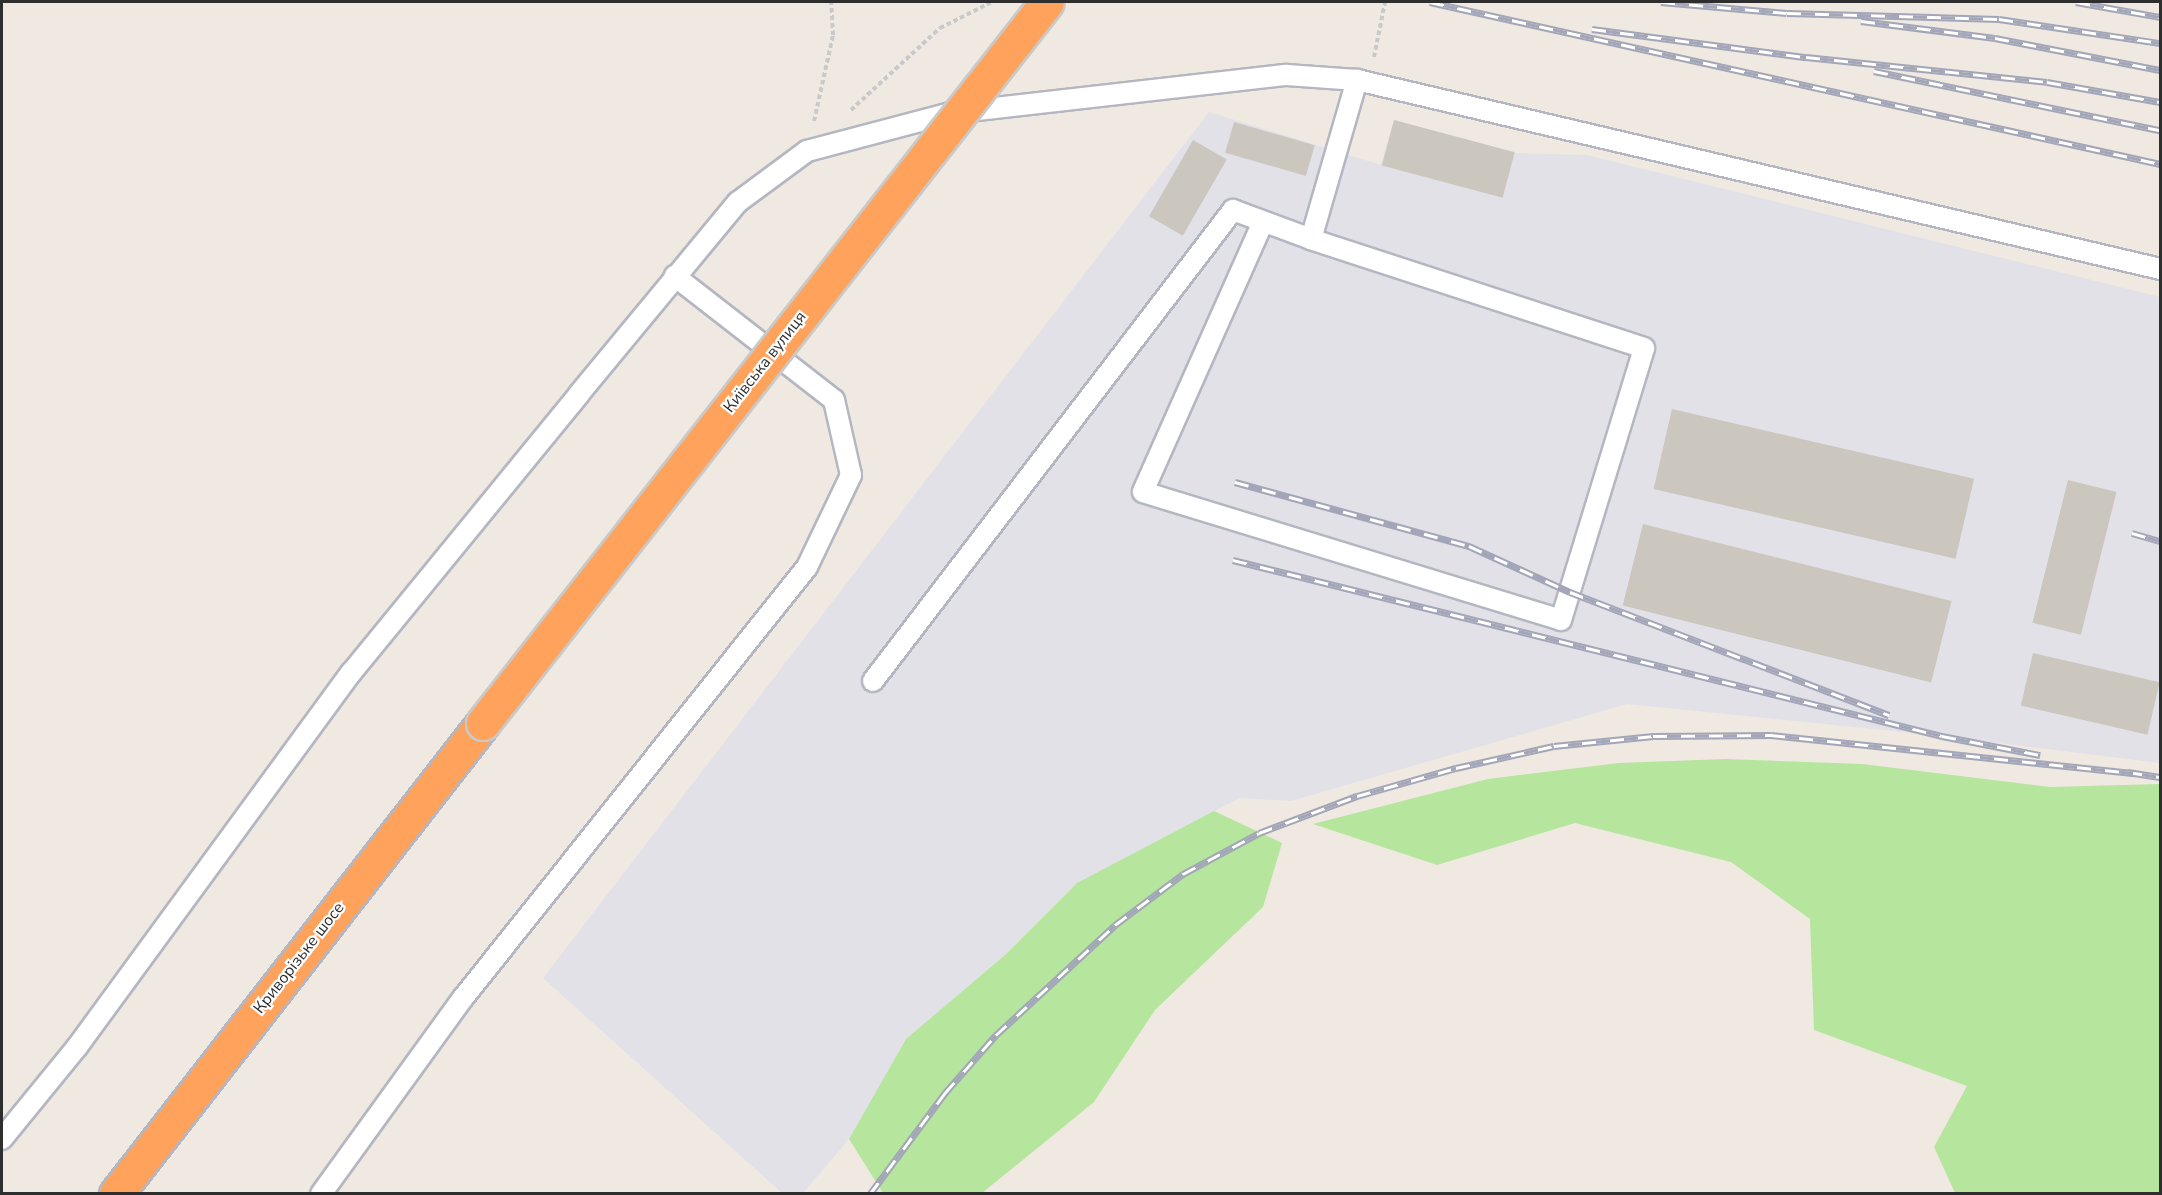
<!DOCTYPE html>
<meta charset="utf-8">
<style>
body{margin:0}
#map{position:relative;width:2162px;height:1195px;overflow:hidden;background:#efe9e1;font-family:"Nunito Sans",sans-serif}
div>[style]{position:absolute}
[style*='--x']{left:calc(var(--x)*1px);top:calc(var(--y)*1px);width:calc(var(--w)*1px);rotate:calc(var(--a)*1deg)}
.industrial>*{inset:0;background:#e3e1e8}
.green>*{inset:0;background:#b6e59e}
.building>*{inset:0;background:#cbc7bf;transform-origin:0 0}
.path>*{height:4px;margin-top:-2px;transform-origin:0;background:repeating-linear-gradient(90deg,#c9c9c9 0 4.5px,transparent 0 7.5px)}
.roads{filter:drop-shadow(2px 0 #b4b7c1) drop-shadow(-2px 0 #b4b7c1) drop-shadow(0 2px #b4b7c1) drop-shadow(0 -2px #b4b7c1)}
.lane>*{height:20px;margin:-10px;padding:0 10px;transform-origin:10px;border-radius:10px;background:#fff}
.highway>*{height:33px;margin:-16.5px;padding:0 16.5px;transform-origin:16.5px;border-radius:16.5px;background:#ffa35c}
.rail>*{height:7px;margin-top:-3.5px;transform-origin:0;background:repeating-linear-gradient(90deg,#fff 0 14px,#a3a6b8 0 28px);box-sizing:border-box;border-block:2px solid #a3a6b8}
.bridges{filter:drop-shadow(2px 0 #c9c9c9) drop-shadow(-2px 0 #c9c9c9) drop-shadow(0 2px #c9c9c9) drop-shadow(0 -2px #c9c9c9)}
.highway-bridge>*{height:33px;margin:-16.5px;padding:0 16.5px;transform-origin:16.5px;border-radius:16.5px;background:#ffa35c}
span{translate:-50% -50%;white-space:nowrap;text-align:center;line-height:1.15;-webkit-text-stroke:4.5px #fff;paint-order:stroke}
.street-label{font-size:16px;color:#2e2e2e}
.frame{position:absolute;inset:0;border:3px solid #2e2e2e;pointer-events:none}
</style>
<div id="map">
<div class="industrial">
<div style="clip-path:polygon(1209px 112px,1381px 165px,1394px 120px,1515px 153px,1587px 155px,2160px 297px,2160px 763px,1942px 736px,1627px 704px,1291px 801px,1240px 798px,1077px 883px,1005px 955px,906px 1039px,849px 1139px,803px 1193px,782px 1193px,543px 978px)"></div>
</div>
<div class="green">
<div style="clip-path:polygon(1726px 759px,1862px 764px,2050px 787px,2160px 784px,2160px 1193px,1955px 1193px,1934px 1147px,1967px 1086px,1814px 1030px,1810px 919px,1731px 862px,1575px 823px,1437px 865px,1313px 824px,1488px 779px,1619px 763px)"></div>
<div style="clip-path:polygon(1214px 811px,1282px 843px,1263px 907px,1155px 1010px,1094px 1102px,982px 1193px,883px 1193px,849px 1139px,906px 1039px,1005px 955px,1077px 883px)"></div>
</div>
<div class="building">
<div style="left:1394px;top:120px;width:125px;height:47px;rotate:15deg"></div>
<div style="left:1234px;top:122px;width:84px;height:32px;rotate:16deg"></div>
<div style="left:1193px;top:140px;width:39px;height:88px;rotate:30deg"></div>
<div style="left:1672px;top:409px;width:310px;height:82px;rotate:13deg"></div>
<div style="left:2068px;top:480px;width:50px;height:147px;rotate:14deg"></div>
<div style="left:1643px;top:524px;width:318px;height:84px;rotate:14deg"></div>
<div style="left:2033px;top:653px;width:130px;height:54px;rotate:13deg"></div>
</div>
<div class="path">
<div style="--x:1374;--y:57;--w:56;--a:-78.7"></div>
<div style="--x:851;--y:110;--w:121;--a:-42.7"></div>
<div style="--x:940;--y:28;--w:58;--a:-26.6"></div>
<div style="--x:814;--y:121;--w:88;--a:-77.5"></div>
<div style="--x:833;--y:35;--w:33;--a:-93"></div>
</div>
<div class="roads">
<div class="lane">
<div style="--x:1263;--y:222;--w:295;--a:114"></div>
<div style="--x:1143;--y:492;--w:437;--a:17"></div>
<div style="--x:1561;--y:620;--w:284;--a:-73"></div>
<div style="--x:1644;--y:348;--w:350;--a:-161.9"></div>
<div style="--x:1311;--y:239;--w:166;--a:-73.9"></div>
<div style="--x:873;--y:681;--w:593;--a:-52.61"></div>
<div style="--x:1233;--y:210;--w:83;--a:20.4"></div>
<div style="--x:2;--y:1139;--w:119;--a:-50.8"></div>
<div style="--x:77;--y:1047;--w:464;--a:-53.8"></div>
<div style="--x:351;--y:673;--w:360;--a:-50.7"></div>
<div style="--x:579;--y:394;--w:249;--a:-50.4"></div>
<div style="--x:738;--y:202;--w:86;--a:-36.5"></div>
<div style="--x:807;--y:151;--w:149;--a:-14.8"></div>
<div style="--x:951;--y:113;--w:338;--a:-6.5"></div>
<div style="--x:1287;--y:75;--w:70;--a:4.1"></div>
<div style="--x:1357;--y:80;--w:825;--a:13.24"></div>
<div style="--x:321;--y:1194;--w:242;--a:-54.1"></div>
<div style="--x:463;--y:998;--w:551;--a:-51.41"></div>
<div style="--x:807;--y:567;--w:102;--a:-64.4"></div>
<div style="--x:851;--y:475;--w:77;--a:-102.8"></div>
<div style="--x:834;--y:400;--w:202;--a:-142.1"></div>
</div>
<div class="highway">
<div style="--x:116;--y:1194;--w:597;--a:-52.07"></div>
</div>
</div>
<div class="rail">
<div style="--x:1430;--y:2;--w:748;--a:12.51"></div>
<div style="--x:1661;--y:2;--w:126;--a:5"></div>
<div style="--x:1787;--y:13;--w:212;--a:1.6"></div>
<div style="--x:1999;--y:19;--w:163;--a:8.5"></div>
<div style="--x:2076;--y:2;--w:85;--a:10.1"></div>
<div style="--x:1861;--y:21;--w:135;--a:7.2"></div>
<div style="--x:1995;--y:38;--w:168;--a:11"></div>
<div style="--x:1592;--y:29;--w:216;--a:7.5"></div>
<div style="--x:1806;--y:57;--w:242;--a:5.9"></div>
<div style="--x:2047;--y:82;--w:115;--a:10"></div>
<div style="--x:1874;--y:71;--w:292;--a:11.7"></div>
<div style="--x:1235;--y:482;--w:243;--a:15.3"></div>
<div style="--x:1469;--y:546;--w:111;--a:24.5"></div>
<div style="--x:1570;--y:592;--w:342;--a:21.1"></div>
<div style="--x:2132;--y:533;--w:29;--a:16"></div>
<div style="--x:1233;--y:560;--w:731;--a:13.94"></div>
<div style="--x:1942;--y:736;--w:100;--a:11"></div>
<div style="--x:2128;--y:772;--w:32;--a:9"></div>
<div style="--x:870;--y:1194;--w:126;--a:-53.4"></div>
<div style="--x:945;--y:1093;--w:77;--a:-48.7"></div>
<div style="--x:996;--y:1035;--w:162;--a:-42.7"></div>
<div style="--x:1115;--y:925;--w:85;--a:-36.9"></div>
<div style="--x:1183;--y:874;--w:86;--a:-28.3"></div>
<div style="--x:1259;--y:833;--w:105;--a:-20.7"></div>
<div style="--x:1357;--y:796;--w:103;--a:-15.8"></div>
<div style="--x:1456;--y:768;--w:100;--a:-12.7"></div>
<div style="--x:1554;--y:746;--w:100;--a:-5.8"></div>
<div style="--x:1653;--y:736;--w:118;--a:-0.5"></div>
<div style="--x:1771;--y:735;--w:366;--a:6"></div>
</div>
<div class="bridges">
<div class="highway-bridge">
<div style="--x:483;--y:723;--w:915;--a:-51.97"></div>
</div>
</div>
<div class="street-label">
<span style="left:765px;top:362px;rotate:-52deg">Київська вулиця</span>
<span style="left:299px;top:958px;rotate:-52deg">Криворізьке шосе</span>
</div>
<div class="frame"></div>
</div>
